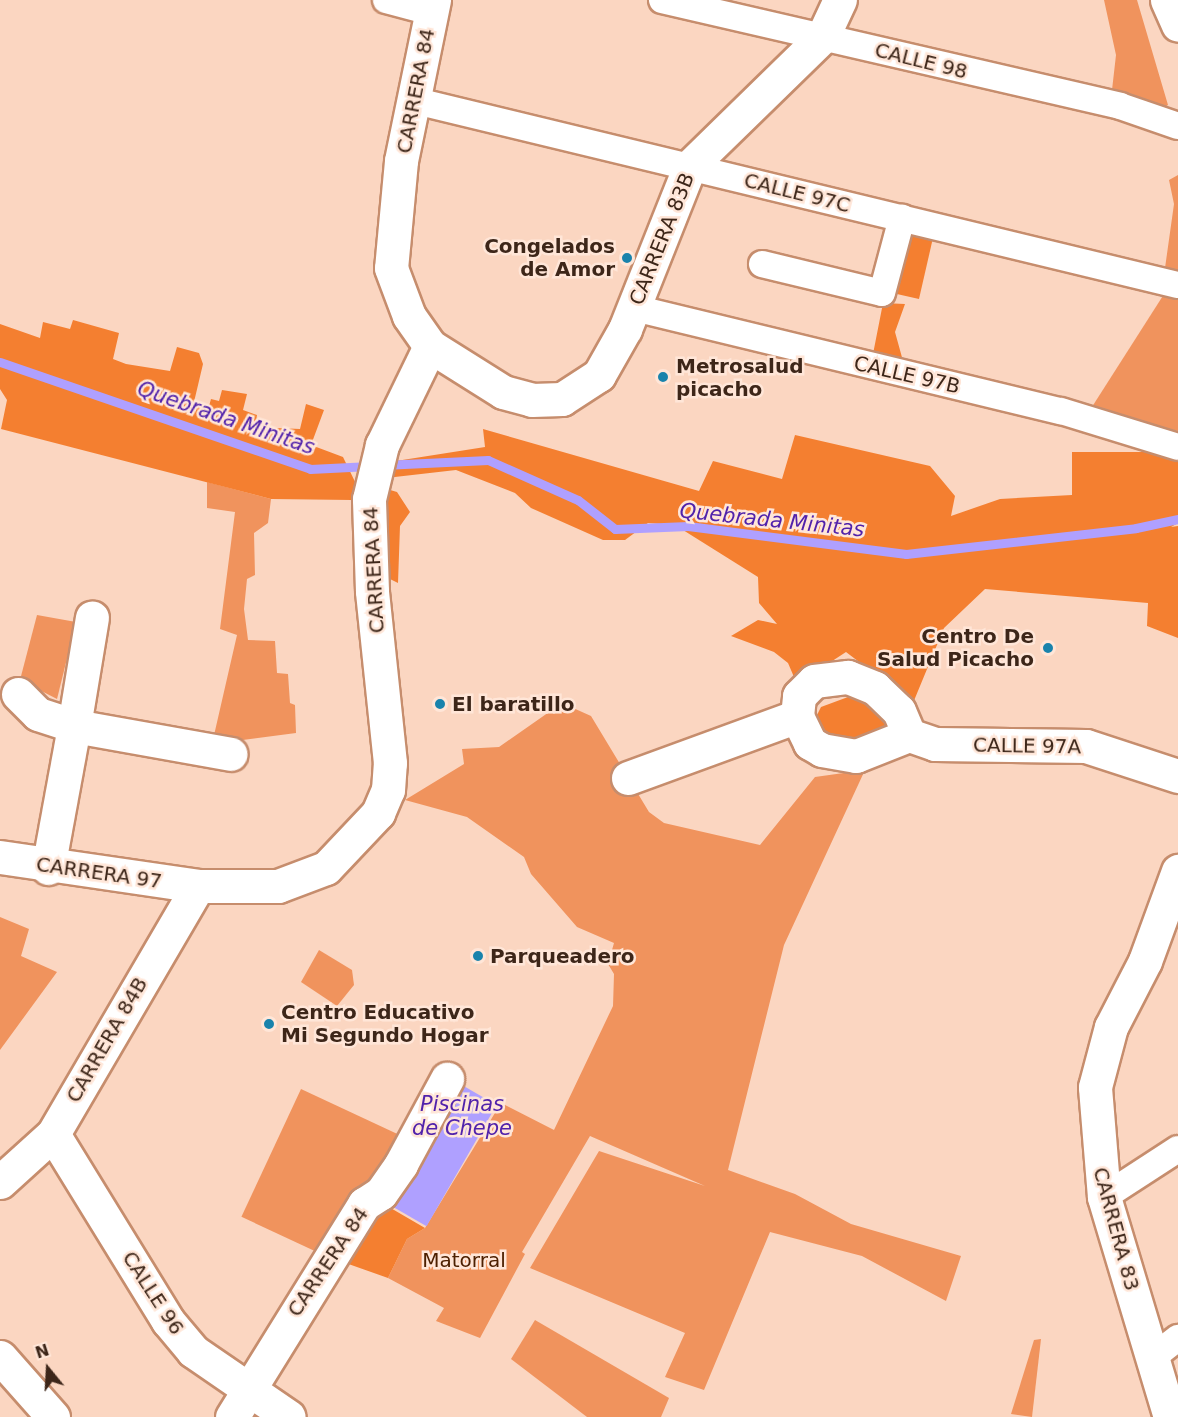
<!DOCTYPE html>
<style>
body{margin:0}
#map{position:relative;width:1178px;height:1417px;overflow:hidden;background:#fbd6c1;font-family:"DejaVu Sans",sans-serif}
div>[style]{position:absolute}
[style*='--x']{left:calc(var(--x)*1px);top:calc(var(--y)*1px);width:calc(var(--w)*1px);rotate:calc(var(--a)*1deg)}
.green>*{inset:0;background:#f0935d;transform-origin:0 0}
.forest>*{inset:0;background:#f47f30}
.water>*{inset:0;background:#afa0ff;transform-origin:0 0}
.stream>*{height:9px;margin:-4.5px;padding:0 4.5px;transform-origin:4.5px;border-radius:4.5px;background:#afa0ff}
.roads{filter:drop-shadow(2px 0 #c68d6d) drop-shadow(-2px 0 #c68d6d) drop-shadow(0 2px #c68d6d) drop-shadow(0 -2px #c68d6d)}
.pedestrian>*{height:26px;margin:-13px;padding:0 13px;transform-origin:13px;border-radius:13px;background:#fff}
.minor>*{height:33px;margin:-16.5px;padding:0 16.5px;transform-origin:16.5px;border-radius:16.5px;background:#fff}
.tertiary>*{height:33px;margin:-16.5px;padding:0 16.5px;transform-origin:16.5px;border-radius:16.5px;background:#fff}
.dots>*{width:16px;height:16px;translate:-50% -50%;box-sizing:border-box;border:3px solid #ffe6d8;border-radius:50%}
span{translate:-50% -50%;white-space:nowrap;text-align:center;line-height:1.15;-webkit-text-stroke:5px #ffe6d8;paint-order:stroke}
.street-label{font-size:20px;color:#3d2619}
.poi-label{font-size:20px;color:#3d2619;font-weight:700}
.right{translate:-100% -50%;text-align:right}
.left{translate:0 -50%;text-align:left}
.park-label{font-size:20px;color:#4d2001}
.water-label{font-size:21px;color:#5122ab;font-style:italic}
.north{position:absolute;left:18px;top:1339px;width:60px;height:60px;-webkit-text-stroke:4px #ffe6d8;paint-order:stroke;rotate:342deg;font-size:16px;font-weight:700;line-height:24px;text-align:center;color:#3d2619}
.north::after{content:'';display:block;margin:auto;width:21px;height:27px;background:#3d2619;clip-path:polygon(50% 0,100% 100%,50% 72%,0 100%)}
</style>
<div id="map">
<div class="green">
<div style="clip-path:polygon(1104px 0,1137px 0,1168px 105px,1155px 113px,1112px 90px,1116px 55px)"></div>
<div style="clip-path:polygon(1178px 175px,1178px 270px,1165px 268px,1174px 204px,1169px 180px)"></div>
<div style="clip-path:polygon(1166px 291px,1178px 293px,1178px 431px,1090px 410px)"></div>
<div style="clip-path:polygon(207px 482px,271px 499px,268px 523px,254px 533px,255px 575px,247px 579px,244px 609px,248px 640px,275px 641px,277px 673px,288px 674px,290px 703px,295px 705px,296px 733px,212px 744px,237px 635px,220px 629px,235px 512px,207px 508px)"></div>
<div style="clip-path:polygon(37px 615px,76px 622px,57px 699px,20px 680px)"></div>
<div style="clip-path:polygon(562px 703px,591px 716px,649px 812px,664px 823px,760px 845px,815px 777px,865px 770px,784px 945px,728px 1170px,795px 1194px,851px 1224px,961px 1256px,946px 1301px,862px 1256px,770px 1232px,704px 1390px,665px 1377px,685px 1333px,530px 1268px,599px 1151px,705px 1186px,590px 1136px,522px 1252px,525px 1254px,480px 1338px,436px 1321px,444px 1308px,388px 1278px,407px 1239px,425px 1228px,501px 1103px,554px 1130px,613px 1006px,614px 974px,608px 964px,614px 943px,577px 927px,531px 874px,524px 857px,467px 817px,405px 800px,464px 764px,462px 749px,499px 747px)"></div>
<div style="clip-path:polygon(0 917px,29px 929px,21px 956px,57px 972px,0 1050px)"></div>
<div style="clip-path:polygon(319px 950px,352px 970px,354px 985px,337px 1006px,301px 982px)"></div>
<div style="left:301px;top:1089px;width:107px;height:141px;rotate:25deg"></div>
<div style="clip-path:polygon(535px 1320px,669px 1398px,661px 1417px,587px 1417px,511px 1359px)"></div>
<div style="clip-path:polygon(1041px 1339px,1032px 1417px,1011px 1414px,1034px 1340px)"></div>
</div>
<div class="forest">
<div style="clip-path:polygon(935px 229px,919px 299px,888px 292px,909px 235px)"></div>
<div style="clip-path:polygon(883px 303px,905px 304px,895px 332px,903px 361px,873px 354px)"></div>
<div style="clip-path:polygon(73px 320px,119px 333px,113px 359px,126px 364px,170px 371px,177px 347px,199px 353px,203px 364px,194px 402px,209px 406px,211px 399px,219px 401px,222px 390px,247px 394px,243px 410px,257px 415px,255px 427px,300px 429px,306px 404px,324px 410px,311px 445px,343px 457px,359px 490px,352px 500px,271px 499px,1px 429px,7px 400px,0 389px,0 324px,40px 338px,43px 322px,70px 329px)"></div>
<div style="clip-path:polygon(483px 429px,699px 491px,713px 461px,782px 479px,795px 435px,930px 466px,955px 496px,951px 516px,1000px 499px,1072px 495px,1072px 452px,1145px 452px,1178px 460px,1178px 523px,1171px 527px,1178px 526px,1178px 638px,1147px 626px,1148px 603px,985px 589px,944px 628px,913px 703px,846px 652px,797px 684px,788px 663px,774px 652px,731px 636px,758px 620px,777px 624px,759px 603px,758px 577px,675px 525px,648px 523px,625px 540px,603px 540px,531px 508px,515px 493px,456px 470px,386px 478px,386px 465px,396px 461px,485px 447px)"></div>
<div style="clip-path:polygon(380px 487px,397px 492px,410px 512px,400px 526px,398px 583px,388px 578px)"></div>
<div style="clip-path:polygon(848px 697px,880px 710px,896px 728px,863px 742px,822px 734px,817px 715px,821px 707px)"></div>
<div style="clip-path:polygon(382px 1203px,425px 1228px,407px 1239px,388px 1278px,340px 1261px)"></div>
</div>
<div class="water">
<div style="left:455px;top:1081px;width:48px;height:140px;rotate:30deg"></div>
</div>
<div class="stream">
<div style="--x:0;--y:362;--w:328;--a:19"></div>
<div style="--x:310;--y:469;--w:60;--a:-2.9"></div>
<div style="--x:383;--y:465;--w:105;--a:-2.7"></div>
<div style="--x:488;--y:460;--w:98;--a:24"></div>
<div style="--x:578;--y:500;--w:47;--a:38.1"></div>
<div style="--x:615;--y:529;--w:73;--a:-2.4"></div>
<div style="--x:688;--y:526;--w:220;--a:7.3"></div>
<div style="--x:906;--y:554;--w:231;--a:-6.4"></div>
<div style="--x:1136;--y:528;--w:43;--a:-12.1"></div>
</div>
<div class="roads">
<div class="pedestrian">
<div style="--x:386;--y:0;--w:47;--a:14.9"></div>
<div style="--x:662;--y:0;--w:470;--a:13"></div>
<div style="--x:1120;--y:106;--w:61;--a:19"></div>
<div style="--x:416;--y:101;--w:784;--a:13.58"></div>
<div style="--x:762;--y:264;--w:123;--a:13.6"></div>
<div style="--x:882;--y:293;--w:78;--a:-75.1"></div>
<div style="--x:634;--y:308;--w:439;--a:13.6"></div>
<div style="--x:1061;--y:411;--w:122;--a:17.1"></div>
<div style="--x:1104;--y:1197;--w:88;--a:-33"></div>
<div style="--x:1152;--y:1358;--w:33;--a:-38"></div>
</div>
<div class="minor">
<div style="--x:434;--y:0;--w:164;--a:101.6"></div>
<div style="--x:401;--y:161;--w:107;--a:95.3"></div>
<div style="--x:391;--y:268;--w:51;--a:69.4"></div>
<div style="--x:409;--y:316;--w:37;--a:55"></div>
<div style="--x:430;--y:346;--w:86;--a:32.2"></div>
<div style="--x:503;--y:392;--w:30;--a:15"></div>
<div style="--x:532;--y:400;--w:30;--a:-2"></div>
<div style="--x:562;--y:399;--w:44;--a:-33"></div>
<div style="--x:599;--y:375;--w:53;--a:-60.5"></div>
<div style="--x:625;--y:329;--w:175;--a:-68.3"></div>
<div style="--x:690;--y:166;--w:186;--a:-44.3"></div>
<div style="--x:823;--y:36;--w:40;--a:-65"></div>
<div style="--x:18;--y:694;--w:28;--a:45"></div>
<div style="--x:38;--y:714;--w:38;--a:18"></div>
<div style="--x:74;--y:726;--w:110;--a:-80.6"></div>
<div style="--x:909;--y:735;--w:57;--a:158.4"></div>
<div style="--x:856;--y:756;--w:35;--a:-170"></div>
<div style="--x:822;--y:750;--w:14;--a:-150"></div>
<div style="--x:810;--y:743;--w:30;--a:-116"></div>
<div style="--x:797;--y:716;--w:20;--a:-84"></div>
<div style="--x:799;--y:696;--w:21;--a:-45"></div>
<div style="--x:814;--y:681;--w:34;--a:-7"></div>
<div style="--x:848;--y:677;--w:29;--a:22"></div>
<div style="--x:875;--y:688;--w:33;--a:44"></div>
<div style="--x:899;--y:711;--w:26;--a:67"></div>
<div style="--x:909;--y:735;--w:28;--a:19"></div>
<div style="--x:935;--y:744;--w:151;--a:0.8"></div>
<div style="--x:1086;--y:746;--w:97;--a:18.1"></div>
<div style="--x:628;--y:778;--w:180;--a:-20.1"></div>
<div style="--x:0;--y:857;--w:200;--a:8.3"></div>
<div style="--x:198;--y:886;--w:80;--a:0"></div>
<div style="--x:278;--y:886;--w:51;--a:-20.6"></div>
<div style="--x:326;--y:868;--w:76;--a:-46.6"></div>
<div style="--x:378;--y:813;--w:25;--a:-67"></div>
<div style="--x:388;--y:790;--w:27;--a:-86"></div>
<div style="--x:390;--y:763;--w:173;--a:-96"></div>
<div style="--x:372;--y:591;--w:92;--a:-91.9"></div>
<div style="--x:369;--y:499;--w:56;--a:-76.5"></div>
<div style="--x:382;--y:445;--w:110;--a:-64.1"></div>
<div style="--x:48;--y:868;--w:144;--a:-79.6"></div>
<div style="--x:74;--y:726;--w:159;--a:10.1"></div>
<div style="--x:53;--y:1134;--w:220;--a:58.4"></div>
<div style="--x:168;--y:1321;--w:39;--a:50"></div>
<div style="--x:193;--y:1351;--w:116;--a:34.5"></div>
<div style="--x:0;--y:1182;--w:72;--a:-42.2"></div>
<div style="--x:53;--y:1134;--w:287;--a:-59.7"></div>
<div style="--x:0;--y:1357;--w:80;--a:48.5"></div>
<div style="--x:232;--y:1417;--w:251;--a:-58.2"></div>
<div style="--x:364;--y:1204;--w:20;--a:-33"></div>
<div style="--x:381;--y:1193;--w:35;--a:-55"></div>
<div style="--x:401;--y:1164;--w:97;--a:-61.6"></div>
</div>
<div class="tertiary">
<div style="--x:1167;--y:0;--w:27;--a:66"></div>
<div style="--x:1170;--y:1417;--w:230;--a:-106.7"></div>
<div style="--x:1104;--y:1197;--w:110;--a:-94.7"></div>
<div style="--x:1095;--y:1087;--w:62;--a:-75.1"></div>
<div style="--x:1111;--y:1027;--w:74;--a:-62.7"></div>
<div style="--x:1145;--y:961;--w:96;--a:-69.9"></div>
</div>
</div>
<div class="dots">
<div style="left:627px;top:258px;background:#1983ac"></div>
<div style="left:663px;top:377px;background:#1983ac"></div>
<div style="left:1048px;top:648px;background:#1983ac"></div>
<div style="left:440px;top:704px;background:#1983ac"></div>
<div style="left:478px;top:956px;background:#1983ac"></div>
<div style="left:269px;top:1024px;background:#1983ac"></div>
</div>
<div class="street-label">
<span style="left:921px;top:61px;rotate:14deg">CALLE 98</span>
<span style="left:416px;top:91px;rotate:-79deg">CARRERA 84</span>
<span style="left:797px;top:193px;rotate:14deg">CALLE 97C</span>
<span style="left:662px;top:239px;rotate:-68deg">CARRERA 83B</span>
<span style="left:907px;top:375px;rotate:13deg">CALLE 97B</span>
<span style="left:374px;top:570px;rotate:-93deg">CARRERA 84</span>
<span style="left:1027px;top:746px;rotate:1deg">CALLE 97A</span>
<span style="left:99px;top:873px;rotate:8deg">CARRERA 97</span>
<span style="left:107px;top:1040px;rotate:-60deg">CARRERA 84B</span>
<span style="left:1116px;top:1229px;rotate:75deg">CARRERA 83</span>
<span style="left:328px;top:1262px;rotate:-56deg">CARRERA 84</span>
<span style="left:153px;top:1293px;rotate:57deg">CALLE 96</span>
</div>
<div class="poi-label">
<span class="right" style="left:615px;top:258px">Congelados<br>de Amor</span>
<span class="left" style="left:676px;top:378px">Metrosalud<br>picacho</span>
<span class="right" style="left:1034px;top:648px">Centro De<br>Salud Picacho</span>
<span class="left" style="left:452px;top:704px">El baratillo</span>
<span class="left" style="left:490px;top:956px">Parqueadero</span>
<span class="left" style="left:281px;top:1024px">Centro Educativo<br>Mi Segundo Hogar</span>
</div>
<div class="park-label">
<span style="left:464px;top:1260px">Matorral</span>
</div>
<div class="water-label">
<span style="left:226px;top:418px;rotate:19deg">Quebrada Minitas</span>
<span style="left:772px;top:520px;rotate:6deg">Quebrada Minitas</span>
<span style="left:462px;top:1116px">Piscinas<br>de Chepe</span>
</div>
<div class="north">N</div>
</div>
